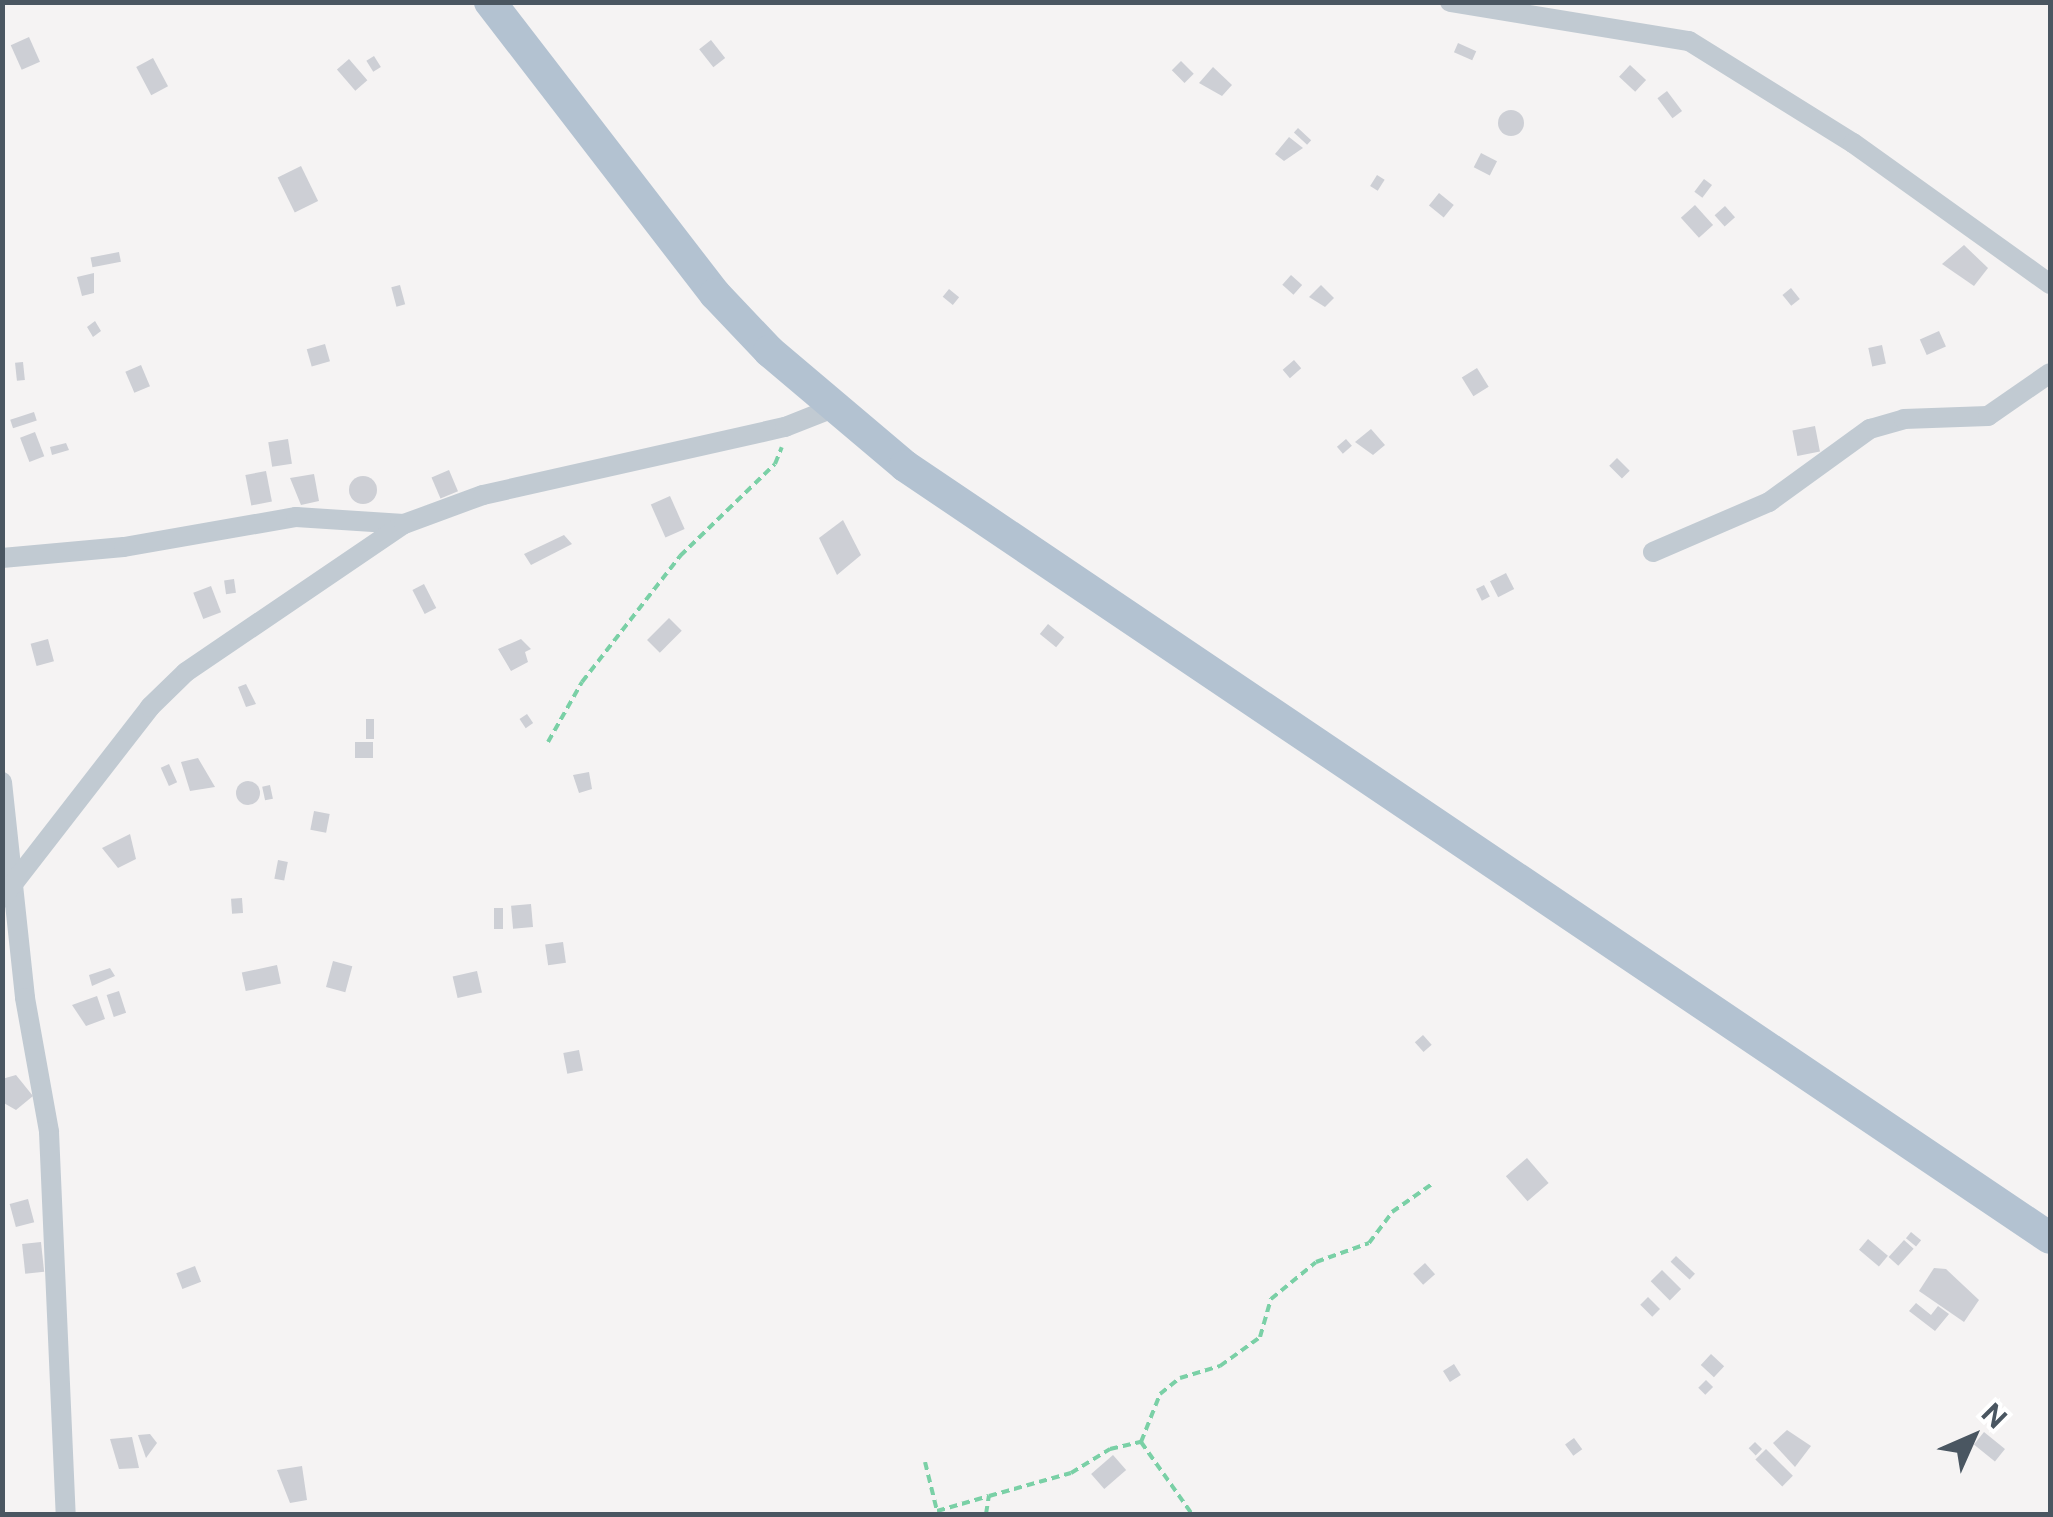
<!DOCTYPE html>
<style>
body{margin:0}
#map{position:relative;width:2053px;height:1517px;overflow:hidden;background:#f5f3f3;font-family:"Public Sans",sans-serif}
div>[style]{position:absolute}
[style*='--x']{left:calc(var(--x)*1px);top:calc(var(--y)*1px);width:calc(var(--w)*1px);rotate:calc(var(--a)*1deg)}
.building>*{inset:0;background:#cdcfd5;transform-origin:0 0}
.round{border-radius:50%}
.path>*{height:4px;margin-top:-2px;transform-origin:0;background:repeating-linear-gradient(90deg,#7ad0a6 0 8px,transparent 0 13px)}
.minor>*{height:20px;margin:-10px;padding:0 10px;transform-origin:10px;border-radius:10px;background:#c1cad2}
.primary>*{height:32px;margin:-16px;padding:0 16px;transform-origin:16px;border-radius:16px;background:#b3c2d1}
span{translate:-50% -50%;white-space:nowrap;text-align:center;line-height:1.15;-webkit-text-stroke:9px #fff;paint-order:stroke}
.frame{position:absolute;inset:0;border:5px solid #4a5661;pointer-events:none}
.north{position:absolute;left:1923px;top:1387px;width:100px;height:100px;-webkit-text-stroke:8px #fff;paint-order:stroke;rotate:45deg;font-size:28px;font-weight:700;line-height:40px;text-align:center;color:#4a5661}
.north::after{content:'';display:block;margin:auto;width:35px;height:45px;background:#4a5661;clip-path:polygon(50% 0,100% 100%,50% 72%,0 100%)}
</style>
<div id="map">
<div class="building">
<div style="left:29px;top:37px;width:27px;height:20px;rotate:66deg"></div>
<div style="left:711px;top:40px;width:23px;height:15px;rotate:52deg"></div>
<div style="left:1458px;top:43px;width:20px;height:10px;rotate:24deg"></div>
<div style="left:374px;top:56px;width:13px;height:9px;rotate:58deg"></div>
<div style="left:153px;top:58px;width:32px;height:19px;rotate:62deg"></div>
<div style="left:349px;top:59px;width:28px;height:16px;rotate:49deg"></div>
<div style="left:1181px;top:61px;width:18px;height:13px;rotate:45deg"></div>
<div style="left:1630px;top:65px;width:22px;height:16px;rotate:43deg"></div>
<div style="clip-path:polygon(1213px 67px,1232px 85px,1222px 96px,1199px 83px)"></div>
<div style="left:1667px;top:91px;width:25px;height:12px;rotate:53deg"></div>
<div class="round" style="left:1498px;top:110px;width:26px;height:26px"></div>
<div style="left:1298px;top:128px;width:18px;height:6px;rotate:43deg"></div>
<div style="clip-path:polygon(1289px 137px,1303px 148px,1284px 161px,1275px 154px)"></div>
<div style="left:1481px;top:153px;width:18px;height:16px;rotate:27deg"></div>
<div style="left:301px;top:166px;width:39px;height:26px;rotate:64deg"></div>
<div style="left:1377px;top:175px;width:9px;height:13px;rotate:32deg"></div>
<div style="left:1704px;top:179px;width:10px;height:16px;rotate:37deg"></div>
<div style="left:1439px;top:193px;width:19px;height:16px;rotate:39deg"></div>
<div style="left:1695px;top:205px;width:27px;height:19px;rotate:48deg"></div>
<div style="left:1725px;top:206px;width:15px;height:14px;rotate:48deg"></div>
<div style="clip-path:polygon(1964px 245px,1988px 268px,1974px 286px,1942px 264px)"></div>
<div style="left:119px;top:252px;width:10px;height:29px;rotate:79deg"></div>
<div style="clip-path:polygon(94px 273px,94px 293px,82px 296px,77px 277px)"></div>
<div style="left:1291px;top:275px;width:15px;height:13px;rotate:42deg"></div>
<div style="left:400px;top:285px;width:20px;height:9px;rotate:75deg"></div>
<div style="clip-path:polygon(1321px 285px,1334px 298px,1325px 307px,1309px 297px)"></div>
<div style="left:1791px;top:288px;width:14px;height:11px;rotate:51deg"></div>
<div style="left:949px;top:289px;width:13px;height:10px;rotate:39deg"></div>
<div style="clip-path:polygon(95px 321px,101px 331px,93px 337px,87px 327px)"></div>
<div style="left:1939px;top:331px;width:17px;height:21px;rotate:66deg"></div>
<div style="left:325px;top:344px;width:18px;height:19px;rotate:74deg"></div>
<div style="left:1882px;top:345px;width:19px;height:14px;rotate:78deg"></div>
<div style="left:1294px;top:360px;width:11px;height:15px;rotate:49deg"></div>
<div style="left:23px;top:362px;width:18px;height:8px;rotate:84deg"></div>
<div style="left:141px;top:365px;width:23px;height:17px;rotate:67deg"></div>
<div style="left:1477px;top:368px;width:22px;height:18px;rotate:58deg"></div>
<div style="left:34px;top:412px;width:9px;height:25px;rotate:72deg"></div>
<div style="left:1815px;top:426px;width:26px;height:23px;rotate:79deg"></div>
<div style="clip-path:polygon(1371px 429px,1385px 445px,1373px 455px,1355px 442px)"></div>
<div style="left:35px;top:432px;width:26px;height:16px;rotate:69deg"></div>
<div style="left:288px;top:439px;width:25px;height:20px;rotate:81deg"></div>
<div style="left:1346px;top:439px;width:9px;height:12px;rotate:49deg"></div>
<div style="clip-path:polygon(66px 443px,69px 450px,52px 455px,50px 447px)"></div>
<div style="left:1617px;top:458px;width:18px;height:11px;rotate:45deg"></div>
<div style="left:449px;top:470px;width:23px;height:19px;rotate:67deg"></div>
<div style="left:266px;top:471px;width:31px;height:21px;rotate:79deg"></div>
<div style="clip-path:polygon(314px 474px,319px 501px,301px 505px,290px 478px)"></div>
<div class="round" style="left:349px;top:476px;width:28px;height:28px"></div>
<div style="left:670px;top:496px;width:36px;height:21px;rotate:66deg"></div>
<div style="clip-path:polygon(843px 520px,861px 555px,837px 575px,819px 538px)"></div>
<div style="clip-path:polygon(564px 535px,572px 544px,531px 565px,524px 554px)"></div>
<div style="left:1506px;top:573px;width:18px;height:18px;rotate:63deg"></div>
<div style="left:234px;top:579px;width:14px;height:10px;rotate:82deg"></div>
<div style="left:424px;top:584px;width:27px;height:13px;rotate:63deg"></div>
<div style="left:1484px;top:585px;width:13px;height:9px;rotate:63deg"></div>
<div style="left:211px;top:586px;width:28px;height:19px;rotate:69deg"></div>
<div style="left:669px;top:618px;width:18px;height:31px;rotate:45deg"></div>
<div style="left:1048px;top:624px;width:21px;height:13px;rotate:39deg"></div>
<div style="left:48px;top:639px;width:23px;height:18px;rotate:75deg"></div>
<div style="clip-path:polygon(521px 639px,531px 649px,525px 652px,528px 662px,511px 671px,498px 649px)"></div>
<div style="clip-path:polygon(246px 684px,256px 704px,246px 707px,238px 687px)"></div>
<div style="left:527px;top:714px;width:11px;height:9px;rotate:56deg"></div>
<div style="left:366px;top:719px;width:8px;height:20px"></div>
<div style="left:373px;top:742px;width:16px;height:18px;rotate:90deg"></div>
<div style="clip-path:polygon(198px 758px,215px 787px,190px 791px,181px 762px)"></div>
<div style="left:169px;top:764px;width:20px;height:9px;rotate:66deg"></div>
<div style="clip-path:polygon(589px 772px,592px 789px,579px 793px,573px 775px)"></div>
<div class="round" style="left:236px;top:781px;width:24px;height:24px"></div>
<div style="left:270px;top:785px;width:14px;height:8px;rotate:78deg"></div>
<div style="left:314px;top:811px;width:16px;height:19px;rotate:11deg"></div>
<div style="clip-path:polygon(130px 834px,136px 859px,118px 868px,102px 848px)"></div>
<div style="left:278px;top:860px;width:10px;height:19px;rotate:11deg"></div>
<div style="left:242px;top:898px;width:15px;height:11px;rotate:86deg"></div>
<div style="left:531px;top:904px;width:23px;height:20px;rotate:85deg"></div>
<div style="left:494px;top:908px;width:9px;height:21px"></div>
<div style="left:563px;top:942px;width:21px;height:18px;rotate:82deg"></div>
<div style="left:333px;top:961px;width:20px;height:27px;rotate:15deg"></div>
<div style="left:277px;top:965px;width:19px;height:36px;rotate:78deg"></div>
<div style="clip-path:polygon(110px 968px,115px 976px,92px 986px,89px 975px)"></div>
<div style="left:477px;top:971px;width:22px;height:25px;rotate:77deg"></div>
<div style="left:119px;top:991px;width:23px;height:13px;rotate:72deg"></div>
<div style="clip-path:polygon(97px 996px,105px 1019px,86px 1026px,72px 1005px)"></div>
<div style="left:1423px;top:1035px;width:13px;height:11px;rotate:48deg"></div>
<div style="left:579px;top:1050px;width:21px;height:16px;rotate:79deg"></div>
<div style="clip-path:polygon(16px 1075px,33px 1096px,16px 1110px,2px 1102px,2px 1079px)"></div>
<div style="left:1527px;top:1158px;width:33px;height:28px;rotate:49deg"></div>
<div style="left:28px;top:1199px;width:24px;height:19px;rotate:75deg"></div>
<div style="left:1911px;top:1232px;width:13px;height:8px;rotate:39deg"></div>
<div style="left:1868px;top:1239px;width:26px;height:14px;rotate:40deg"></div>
<div style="left:1904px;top:1240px;width:13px;height:23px;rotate:42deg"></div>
<div style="left:41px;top:1242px;width:30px;height:19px;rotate:84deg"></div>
<div style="left:1676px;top:1256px;width:26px;height:8px;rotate:43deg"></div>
<div style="left:1425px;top:1263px;width:15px;height:16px;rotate:48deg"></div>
<div style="left:195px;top:1266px;width:17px;height:20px;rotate:69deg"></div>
<div style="clip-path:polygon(1934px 1268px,1946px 1269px,1979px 1300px,1964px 1322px,1919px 1291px)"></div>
<div style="left:1662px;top:1270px;width:27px;height:16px;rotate:45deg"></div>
<div style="left:1648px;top:1297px;width:17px;height:11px;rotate:45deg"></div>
<div style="clip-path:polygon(1916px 1303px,1931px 1315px,1938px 1306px,1949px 1314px,1935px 1331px,1909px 1311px)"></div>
<div style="left:1711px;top:1354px;width:18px;height:15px;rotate:43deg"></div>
<div style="left:1454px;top:1364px;width:13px;height:13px;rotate:58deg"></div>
<div style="left:1706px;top:1380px;width:10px;height:11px;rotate:45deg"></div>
<div style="clip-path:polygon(1787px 1430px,1811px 1446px,1795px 1467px,1773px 1443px)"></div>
<div style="left:1984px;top:1432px;width:27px;height:16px;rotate:39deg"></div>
<div style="clip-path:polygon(150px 1434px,157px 1443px,146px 1458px,138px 1435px)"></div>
<div style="clip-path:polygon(132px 1437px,139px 1468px,119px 1469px,110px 1439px)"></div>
<div style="left:1574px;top:1438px;width:14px;height:11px;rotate:54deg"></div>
<div style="left:1755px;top:1442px;width:10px;height:9px;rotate:45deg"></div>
<div style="left:1766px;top:1449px;width:38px;height:15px;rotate:45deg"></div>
<div style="left:1113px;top:1455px;width:20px;height:29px;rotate:49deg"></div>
<div style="clip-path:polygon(302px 1466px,307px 1500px,290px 1503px,277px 1470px)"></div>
</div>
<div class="path">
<div style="--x:548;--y:742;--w:69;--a:-60.5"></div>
<div style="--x:582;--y:682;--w:160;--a:-52.1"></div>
<div style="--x:680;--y:556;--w:132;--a:-44.1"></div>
<div style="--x:775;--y:464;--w:18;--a:-68"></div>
<div style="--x:1141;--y:1442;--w:52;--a:-68.4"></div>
<div style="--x:1160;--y:1394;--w:26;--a:-39"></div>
<div style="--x:1180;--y:1378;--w:42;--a:-16.7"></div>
<div style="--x:1220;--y:1366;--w:49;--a:-35.9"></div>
<div style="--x:1260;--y:1337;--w:40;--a:-74"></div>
<div style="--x:1271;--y:1299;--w:58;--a:-39.4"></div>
<div style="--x:1316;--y:1262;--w:56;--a:-19.7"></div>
<div style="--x:1369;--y:1243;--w:39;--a:-53"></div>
<div style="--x:1392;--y:1212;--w:49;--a:-35"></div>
<div style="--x:925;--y:1462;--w:50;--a:76.2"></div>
<div style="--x:937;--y:1511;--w:54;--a:-16.1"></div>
<div style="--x:986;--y:1514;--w:18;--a:-81"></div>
<div style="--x:989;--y:1496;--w:85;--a:-15.7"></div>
<div style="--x:1071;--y:1473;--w:46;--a:-31.6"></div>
<div style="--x:1110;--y:1449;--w:32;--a:-13"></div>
<div style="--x:1141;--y:1442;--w:88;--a:54.7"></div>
</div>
<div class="minor">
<div style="--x:1450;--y:2;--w:242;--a:9.3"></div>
<div style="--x:1689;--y:41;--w:193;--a:31.9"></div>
<div style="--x:1853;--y:143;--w:242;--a:35.6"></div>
<div style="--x:1653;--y:552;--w:126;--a:-23.3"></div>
<div style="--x:1769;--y:502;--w:125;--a:-35.9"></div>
<div style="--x:1870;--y:429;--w:35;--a:-16"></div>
<div style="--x:1904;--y:419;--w:84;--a:-2"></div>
<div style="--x:1988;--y:416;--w:75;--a:-34.7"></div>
<div style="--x:2;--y:558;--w:122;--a:-5.2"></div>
<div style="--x:124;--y:547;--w:175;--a:-9.9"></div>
<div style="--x:296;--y:517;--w:108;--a:3.7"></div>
<div style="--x:2;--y:782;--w:217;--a:83.9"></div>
<div style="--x:25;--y:998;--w:136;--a:79.8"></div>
<div style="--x:49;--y:1132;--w:382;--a:87.5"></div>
<div style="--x:2;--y:898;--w:242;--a:-52.2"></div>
<div style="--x:150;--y:707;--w:50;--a:-44.2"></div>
<div style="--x:186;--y:672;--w:263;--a:-34.2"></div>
<div style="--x:404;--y:524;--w:84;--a:-20.2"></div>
<div style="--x:483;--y:495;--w:310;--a:-12.7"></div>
<div style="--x:785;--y:427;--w:52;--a:-21.6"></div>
</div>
<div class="primary">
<div style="--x:490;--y:2;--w:369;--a:52.4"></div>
<div style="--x:715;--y:294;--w:79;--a:46.5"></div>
<div style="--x:769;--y:351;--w:178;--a:40.2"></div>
<div style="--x:905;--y:466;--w:1381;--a:33.99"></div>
</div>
<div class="frame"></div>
<div class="north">N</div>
</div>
